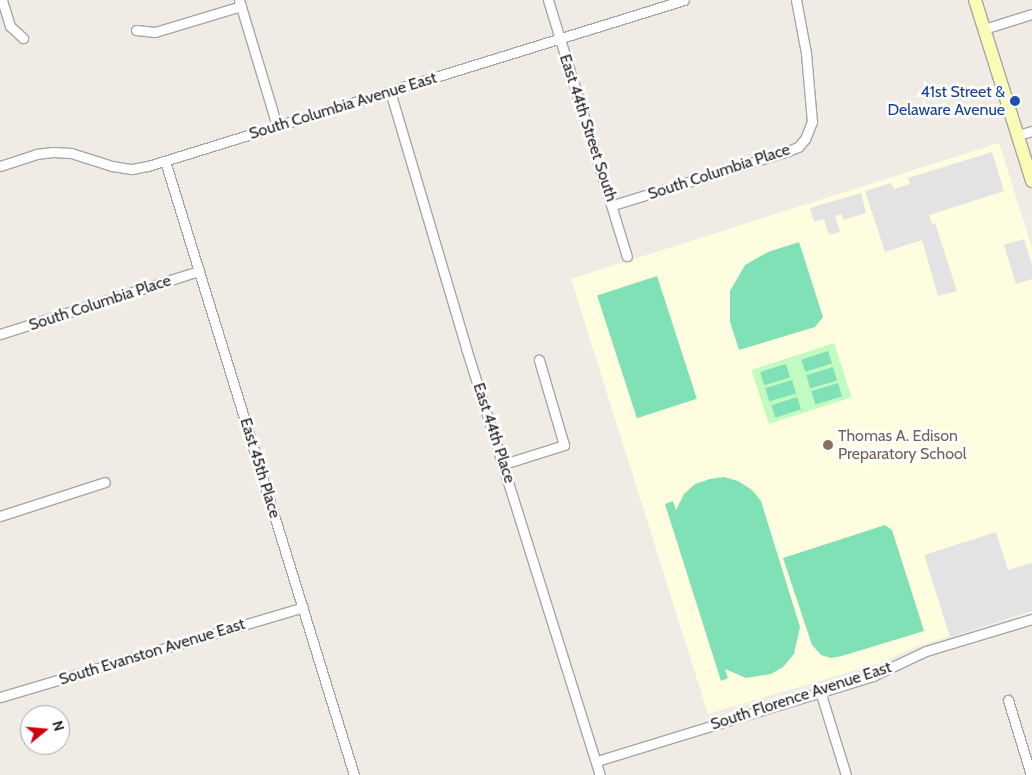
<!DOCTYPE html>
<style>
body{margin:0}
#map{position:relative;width:1032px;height:775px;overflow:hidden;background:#f0ece5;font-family:Cabin,sans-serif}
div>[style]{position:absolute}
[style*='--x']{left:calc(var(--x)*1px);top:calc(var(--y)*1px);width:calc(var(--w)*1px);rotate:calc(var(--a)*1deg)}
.education>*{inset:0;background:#fffddf}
.park>*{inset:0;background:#c1fbc2;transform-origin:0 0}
.pitch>*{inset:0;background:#80e1b7;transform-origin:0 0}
.parking>*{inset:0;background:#e3e3e3}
.roads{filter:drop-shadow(1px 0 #a6a6a6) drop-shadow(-1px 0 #a6a6a6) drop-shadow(0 1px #a6a6a6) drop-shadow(0 -1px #a6a6a6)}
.minor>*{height:9px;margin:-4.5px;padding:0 4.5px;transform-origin:4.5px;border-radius:4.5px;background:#fff}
.secondary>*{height:12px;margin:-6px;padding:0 6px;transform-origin:6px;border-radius:6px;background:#fbfbb7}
.dots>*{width:14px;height:14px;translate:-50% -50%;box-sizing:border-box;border:2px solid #fff;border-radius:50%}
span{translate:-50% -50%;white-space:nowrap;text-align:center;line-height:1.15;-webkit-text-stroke:5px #fff;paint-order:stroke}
.transit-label{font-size:16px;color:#164399}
.right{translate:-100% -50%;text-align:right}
.street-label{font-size:16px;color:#1f1f1f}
.education-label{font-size:16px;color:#785e54}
.left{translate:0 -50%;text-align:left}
.north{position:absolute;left:20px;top:705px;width:50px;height:50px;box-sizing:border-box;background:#fff;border:1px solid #a5a5a5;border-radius:50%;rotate:73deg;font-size:14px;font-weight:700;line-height:20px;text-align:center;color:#1f1f1f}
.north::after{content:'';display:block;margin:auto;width:18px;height:22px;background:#ce000b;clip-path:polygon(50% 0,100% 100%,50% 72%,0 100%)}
</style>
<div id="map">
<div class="education">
<div style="clip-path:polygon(999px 143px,1032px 248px,1032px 612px,917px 646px,883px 662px,708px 714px,571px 279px)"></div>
</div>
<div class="park">
<div style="left:834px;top:343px;width:57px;height:87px;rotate:72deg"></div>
</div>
<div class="pitch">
<div style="clip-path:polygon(799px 242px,823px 317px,815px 327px,739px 350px,730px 322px,730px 291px,745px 265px,768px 252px)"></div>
<div style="left:657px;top:276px;width:129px;height:63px;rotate:72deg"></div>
<div style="left:828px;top:351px;width:13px;height:28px;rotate:72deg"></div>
<div style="left:786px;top:364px;width:14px;height:27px;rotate:73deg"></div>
<div style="left:833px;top:367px;width:14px;height:28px;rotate:73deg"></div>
<div style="left:792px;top:380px;width:14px;height:28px;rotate:73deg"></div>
<div style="left:838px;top:383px;width:14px;height:28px;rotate:73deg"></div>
<div style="left:797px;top:397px;width:13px;height:27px;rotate:72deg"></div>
<div style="clip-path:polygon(724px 477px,738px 481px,752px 490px,761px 501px,800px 627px,794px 654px,783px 667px,771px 674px,746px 678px,725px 669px,728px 678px,721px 681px,665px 504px,673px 501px,676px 510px,684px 494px,695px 484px,710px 479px)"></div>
<div style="clip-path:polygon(885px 525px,892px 530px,924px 631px,842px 656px,831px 658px,821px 655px,812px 645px,783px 558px)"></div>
</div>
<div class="parking">
<div style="clip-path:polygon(992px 152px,1004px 191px,929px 215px,932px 224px,935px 223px,957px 291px,938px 296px,922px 240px,885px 252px,865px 191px,891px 183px,894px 189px,910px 184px,908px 178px)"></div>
<div style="clip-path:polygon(861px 193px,866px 213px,843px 220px,842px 214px,835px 216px,840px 232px,829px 235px,824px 219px,814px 222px,810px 208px)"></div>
<div style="clip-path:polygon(1024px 239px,1032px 265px,1032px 279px,1016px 284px,1004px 245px)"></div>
<div style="clip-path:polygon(996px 532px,1008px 570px,1032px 563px,1032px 611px,950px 637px,924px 555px)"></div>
</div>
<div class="roads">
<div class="minor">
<div style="--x:2;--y:0;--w:27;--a:73"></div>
<div style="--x:10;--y:26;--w:18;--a:43"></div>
<div style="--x:239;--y:0;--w:132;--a:73.2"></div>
<div style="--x:548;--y:0;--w:268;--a:72.9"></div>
<div style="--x:984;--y:29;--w:50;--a:-17.4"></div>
<div style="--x:136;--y:30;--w:19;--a:6"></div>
<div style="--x:155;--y:32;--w:90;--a:-16.8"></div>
<div style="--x:390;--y:91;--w:268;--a:73.5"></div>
<div style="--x:466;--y:348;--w:448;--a:72.6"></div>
<div style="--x:1018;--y:135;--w:15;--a:-16"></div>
<div style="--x:165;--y:161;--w:642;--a:72.89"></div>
<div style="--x:0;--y:166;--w:38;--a:-18"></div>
<div style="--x:36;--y:154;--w:17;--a:-7"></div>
<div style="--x:53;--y:152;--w:18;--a:3"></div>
<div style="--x:71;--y:153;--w:43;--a:17.6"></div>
<div style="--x:112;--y:166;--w:20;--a:9"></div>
<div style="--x:132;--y:169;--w:16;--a:-11"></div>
<div style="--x:148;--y:166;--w:561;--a:-17.21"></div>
<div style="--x:613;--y:205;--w:183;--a:-17.1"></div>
<div style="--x:788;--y:151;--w:11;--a:-22"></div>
<div style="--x:798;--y:147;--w:11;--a:-49"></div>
<div style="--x:805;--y:139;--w:18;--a:-68"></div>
<div style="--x:812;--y:122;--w:69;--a:-95"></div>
<div style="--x:806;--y:53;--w:54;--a:-100.7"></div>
<div style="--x:0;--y:334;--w:209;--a:-17.6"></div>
<div style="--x:504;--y:464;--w:63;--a:-17.6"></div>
<div style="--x:564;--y:445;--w:89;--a:-106.4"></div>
<div style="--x:0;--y:516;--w:110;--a:-17.9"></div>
<div style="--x:820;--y:691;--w:88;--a:72.8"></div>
<div style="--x:0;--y:697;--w:316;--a:-16.5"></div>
<div style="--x:1008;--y:700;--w:78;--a:73"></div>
<div style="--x:597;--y:761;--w:289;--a:-17.1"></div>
<div style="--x:873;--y:676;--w:59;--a:-25.3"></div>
<div style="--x:926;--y:651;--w:111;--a:-16.8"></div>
</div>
<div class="secondary">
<div style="--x:975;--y:0;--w:190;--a:72.5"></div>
</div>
</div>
<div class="dots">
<div style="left:1015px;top:101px;background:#1a4fb4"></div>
<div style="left:828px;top:445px;background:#8d6e63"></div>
</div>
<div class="transit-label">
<span class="right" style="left:1005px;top:101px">41st Street &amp;<br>Delaware Avenue</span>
</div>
<div class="street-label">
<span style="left:343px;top:106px;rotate:-17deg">South Columbia Avenue East</span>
<span style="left:588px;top:128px;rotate:72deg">East 44th Street South</span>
<span style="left:719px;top:172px;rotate:-18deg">South Columbia Place</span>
<span style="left:100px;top:303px;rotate:-18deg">South Columbia Place</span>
<span style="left:494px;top:433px;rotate:72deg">East 44th Place</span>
<span style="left:260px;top:468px;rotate:73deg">East 45th Place</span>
<span style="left:152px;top:652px;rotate:-17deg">South Evanston Avenue East</span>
<span style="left:801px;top:696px;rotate:-18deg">South Florence Avenue East</span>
</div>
<div class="education-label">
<span class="left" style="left:838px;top:445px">Thomas A. Edison<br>Preparatory School</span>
</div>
<div class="north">N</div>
</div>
